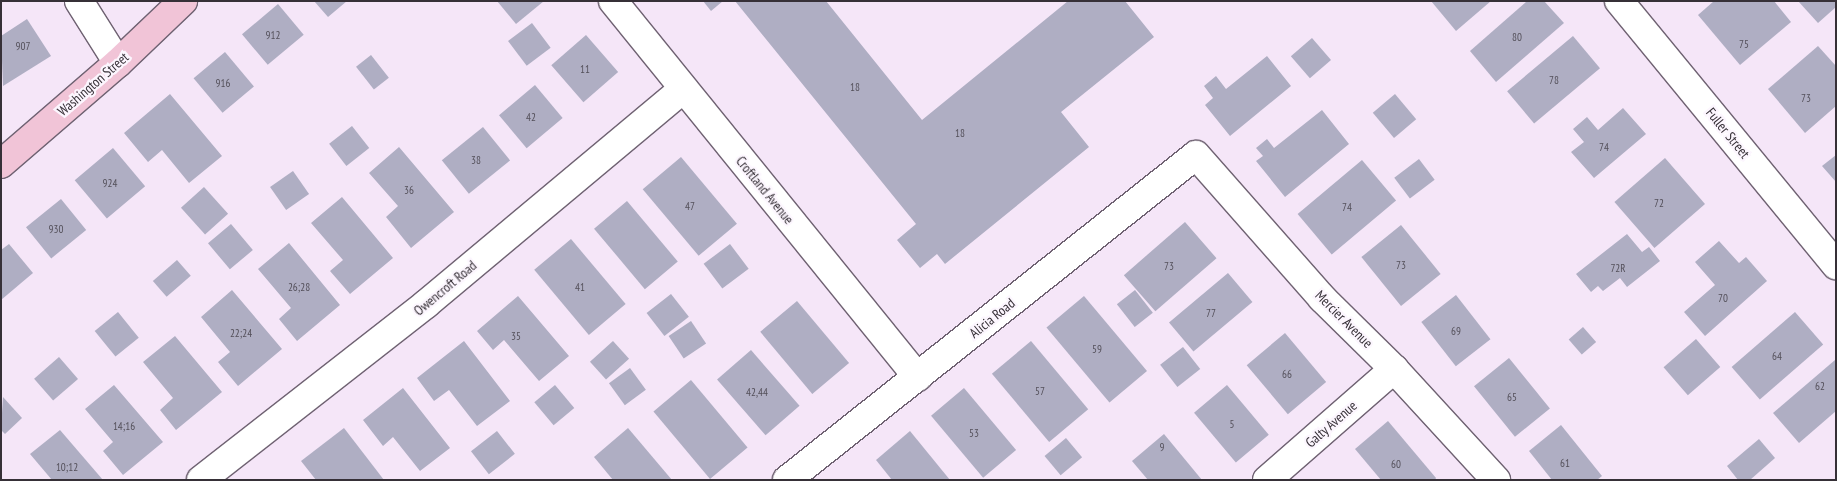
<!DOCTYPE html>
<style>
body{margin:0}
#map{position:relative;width:1837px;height:481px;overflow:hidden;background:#f5e6f8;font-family:"PT Sans Narrow",sans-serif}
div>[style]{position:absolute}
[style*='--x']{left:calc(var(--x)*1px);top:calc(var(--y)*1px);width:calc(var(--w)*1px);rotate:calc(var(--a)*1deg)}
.building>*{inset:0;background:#afaec3;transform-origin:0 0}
.roads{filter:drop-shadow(1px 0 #6f6272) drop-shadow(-1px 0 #6f6272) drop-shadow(0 1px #6f6272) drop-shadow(0 -1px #6f6272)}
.minor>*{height:28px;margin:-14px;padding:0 14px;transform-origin:14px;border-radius:14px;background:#fff}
.major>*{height:28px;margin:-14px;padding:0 14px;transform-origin:14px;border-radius:14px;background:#f1c4d7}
span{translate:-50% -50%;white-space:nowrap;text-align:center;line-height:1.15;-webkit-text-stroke:4.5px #fcf6fe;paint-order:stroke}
.number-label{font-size:11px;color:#54505a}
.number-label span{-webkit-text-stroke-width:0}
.street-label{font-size:14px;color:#363037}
.frame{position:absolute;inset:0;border:2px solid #363037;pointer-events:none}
</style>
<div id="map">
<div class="building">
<div style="clip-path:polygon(314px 1px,347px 1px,328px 17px)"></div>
<div style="clip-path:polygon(497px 1px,544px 1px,516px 24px)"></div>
<div style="clip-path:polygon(703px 1px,723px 1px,711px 11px)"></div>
<div style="clip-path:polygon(735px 1px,826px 1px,922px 120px,1068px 1px,1125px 1px,1154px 37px,1061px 112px,1089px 147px,945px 264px,937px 254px,920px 268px,897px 240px,916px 224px)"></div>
<div style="clip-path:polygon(1431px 1px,1491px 1px,1456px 31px)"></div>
<div style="clip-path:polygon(1527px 1px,1544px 1px,1564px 23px,1496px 82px,1470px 51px)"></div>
<div style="clip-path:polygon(1714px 1px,1774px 1px,1791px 22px,1740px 65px,1698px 15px)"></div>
<div style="clip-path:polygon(1798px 1px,1836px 1px,1836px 7px,1818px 23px)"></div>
<div style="left:278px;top:4px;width:40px;height:47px;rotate:50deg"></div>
<div style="clip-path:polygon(27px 19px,51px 56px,3px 86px,1px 36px)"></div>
<div style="left:532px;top:23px;width:31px;height:30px;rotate:53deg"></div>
<div style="left:586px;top:35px;width:49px;height:46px;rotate:49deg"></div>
<div style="left:1573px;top:36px;width:42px;height:86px;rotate:50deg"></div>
<div style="left:1312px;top:38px;width:29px;height:28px;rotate:49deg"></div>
<div style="clip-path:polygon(1818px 46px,1836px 66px,1836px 106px,1805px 133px,1768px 89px)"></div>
<div style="left:225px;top:52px;width:45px;height:41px;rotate:50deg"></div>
<div style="left:371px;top:55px;width:29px;height:19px;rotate:52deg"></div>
<div style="clip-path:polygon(1267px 56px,1291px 86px,1230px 136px,1205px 105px,1213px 98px,1204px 86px,1216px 76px,1226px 89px)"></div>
<div style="left:535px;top:85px;width:43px;height:47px;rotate:50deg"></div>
<div style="clip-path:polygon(170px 94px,222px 156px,189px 183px,162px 150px,148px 162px,124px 133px)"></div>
<div style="left:1395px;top:94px;width:33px;height:29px;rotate:50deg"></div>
<div style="clip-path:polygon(1623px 108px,1646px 134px,1594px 178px,1571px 152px,1584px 142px,1573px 129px,1587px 117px,1598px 130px)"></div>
<div style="clip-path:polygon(1322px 110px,1349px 144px,1285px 197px,1256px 161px,1263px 156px,1256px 148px,1267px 139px,1274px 148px)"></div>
<div style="left:352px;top:126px;width:28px;height:29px;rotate:52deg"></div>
<div style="left:483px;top:127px;width:43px;height:53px;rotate:51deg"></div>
<div style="clip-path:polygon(399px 147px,454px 212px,411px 248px,386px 217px,398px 206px,369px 173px)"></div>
<div style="left:113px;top:148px;width:50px;height:50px;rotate:50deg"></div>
<div style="clip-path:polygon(1836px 155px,1836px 182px,1822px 166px)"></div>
<div style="left:681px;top:157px;width:87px;height:50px;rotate:50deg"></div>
<div style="left:1665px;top:158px;width:61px;height:67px;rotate:49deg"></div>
<div style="left:1419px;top:159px;width:26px;height:31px;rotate:53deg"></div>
<div style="left:1362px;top:160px;width:53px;height:84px;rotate:50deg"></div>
<div style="left:293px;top:171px;width:28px;height:28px;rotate:55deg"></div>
<div style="left:204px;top:187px;width:36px;height:31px;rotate:48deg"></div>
<div style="clip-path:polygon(342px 197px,393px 258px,350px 294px,330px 271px,343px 260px,311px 223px)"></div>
<div style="left:61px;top:199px;width:40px;height:45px;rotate:51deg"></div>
<div style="left:627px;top:201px;width:79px;height:43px;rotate:50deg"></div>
<div style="left:1185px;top:222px;width:48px;height:81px;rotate:49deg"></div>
<div style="left:231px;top:224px;width:34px;height:30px;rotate:50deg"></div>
<div style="left:1401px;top:225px;width:63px;height:51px;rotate:51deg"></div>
<div style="clip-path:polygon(1627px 234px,1642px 252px,1649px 247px,1660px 261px,1627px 287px,1620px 278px,1603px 291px,1598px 286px,1591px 292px,1576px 274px)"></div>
<div style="left:571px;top:239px;width:85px;height:48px;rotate:50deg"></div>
<div style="clip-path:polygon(1719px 241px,1739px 263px,1746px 257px,1767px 281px,1705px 336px,1684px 312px,1715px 285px,1695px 262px)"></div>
<div style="clip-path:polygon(289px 243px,340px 305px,297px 341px,279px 319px,291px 308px,258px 269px)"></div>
<div style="clip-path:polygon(9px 244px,33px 273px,1px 300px,1px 250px)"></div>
<div style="left:730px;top:244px;width:31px;height:33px;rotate:53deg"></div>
<div style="left:177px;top:260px;width:21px;height:32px;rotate:49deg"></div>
<div style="left:1228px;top:273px;width:38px;height:77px;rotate:50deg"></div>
<div style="clip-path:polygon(232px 290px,282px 349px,238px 386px,218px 362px,230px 352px,201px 317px)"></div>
<div style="left:1135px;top:290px;width:29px;height:23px;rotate:52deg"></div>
<div style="left:671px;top:294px;width:29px;height:31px;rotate:52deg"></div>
<div style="left:1456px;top:295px;width:56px;height:44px;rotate:52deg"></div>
<div style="clip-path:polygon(518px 296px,569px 356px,539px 381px,504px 340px,493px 350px,477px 331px)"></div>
<div style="left:1084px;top:296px;width:98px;height:49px;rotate:50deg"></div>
<div style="left:797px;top:301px;width:81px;height:48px;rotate:50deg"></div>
<div style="left:118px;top:312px;width:33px;height:30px;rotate:51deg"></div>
<div style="left:1795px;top:312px;width:43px;height:84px;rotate:49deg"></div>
<div style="left:691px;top:321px;width:27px;height:27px;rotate:56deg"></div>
<div style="left:1583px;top:327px;width:20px;height:19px;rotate:49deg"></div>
<div style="left:1285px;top:333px;width:64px;height:50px;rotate:50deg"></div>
<div style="clip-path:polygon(175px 336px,222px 392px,176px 430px,160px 410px,173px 398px,143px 362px)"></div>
<div style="left:1696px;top:339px;width:37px;height:43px;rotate:49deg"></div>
<div style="clip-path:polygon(464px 341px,510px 401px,477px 426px,449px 390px,434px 401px,417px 378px)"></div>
<div style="left:613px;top:341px;width:24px;height:31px;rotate:48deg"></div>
<div style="left:1031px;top:341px;width:89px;height:51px;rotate:50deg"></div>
<div style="left:1183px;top:347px;width:28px;height:29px;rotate:52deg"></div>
<div style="left:751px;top:350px;width:74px;height:45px;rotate:49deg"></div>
<div style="left:59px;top:357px;width:29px;height:33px;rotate:49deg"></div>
<div style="left:1509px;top:358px;width:65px;height:45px;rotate:51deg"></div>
<div style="clip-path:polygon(1835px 360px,1836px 411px,1799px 443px,1773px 413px)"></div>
<div style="left:630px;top:368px;width:27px;height:26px;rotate:54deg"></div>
<div style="left:691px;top:380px;width:88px;height:49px;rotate:50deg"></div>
<div style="clip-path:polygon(114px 385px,163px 442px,123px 475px,103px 451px,113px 442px,85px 409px)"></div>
<div style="left:555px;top:385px;width:30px;height:27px;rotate:50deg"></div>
<div style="left:1227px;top:385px;width:65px;height:43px;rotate:50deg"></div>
<div style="clip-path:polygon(403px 388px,450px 448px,420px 471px,393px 437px,383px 446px,363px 420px)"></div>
<div style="left:964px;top:388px;width:81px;height:43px;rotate:50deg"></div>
<div style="clip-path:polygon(3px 397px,22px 418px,5px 434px,1px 430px)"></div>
<div style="clip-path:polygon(1388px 421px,1436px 478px,1435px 480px,1381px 480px,1355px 449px)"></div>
<div style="clip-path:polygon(1561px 425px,1602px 476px,1597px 480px,1552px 480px,1529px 451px)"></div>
<div style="clip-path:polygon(344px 428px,384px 480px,316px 480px,301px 461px)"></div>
<div style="clip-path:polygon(628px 428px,672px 480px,613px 480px,594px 457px)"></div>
<div style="clip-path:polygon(60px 430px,103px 480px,52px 480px,30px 454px)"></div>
<div style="left:497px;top:431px;width:29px;height:33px;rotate:52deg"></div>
<div style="clip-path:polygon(910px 431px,950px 480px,892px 480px,876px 460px)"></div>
<div style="clip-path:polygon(1164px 434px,1202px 480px,1148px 480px,1132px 461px)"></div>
<div style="left:1066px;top:438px;width:25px;height:28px;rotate:50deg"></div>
<div style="clip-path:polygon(1759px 439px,1775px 458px,1750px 480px,1738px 480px,1727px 466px)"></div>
</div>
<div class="roads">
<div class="minor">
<div style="--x:79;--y:1;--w:73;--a:57.8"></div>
<div style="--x:613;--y:1;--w:484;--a:51"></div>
<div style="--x:1619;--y:1;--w:342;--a:50.6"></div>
<div style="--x:201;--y:480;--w:286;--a:-38"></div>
<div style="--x:426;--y:304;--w:335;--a:-39.9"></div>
<div style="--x:787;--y:480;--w:522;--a:-38.47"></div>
<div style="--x:1196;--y:155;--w:191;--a:48.6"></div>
<div style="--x:1322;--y:298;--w:101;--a:44.6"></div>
<div style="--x:1394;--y:369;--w:151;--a:47.4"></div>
<div style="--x:1267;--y:480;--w:169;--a:-41.2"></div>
</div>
<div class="major">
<div style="--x:1;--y:164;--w:155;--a:-40.8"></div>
<div style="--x:118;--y:63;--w:90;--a:-43.6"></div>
</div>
</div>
<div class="number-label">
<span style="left:273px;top:35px">912</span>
<span style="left:1517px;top:37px">80</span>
<span style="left:1744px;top:44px">75</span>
<span style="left:23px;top:46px">907</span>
<span style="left:585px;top:69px">11</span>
<span style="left:1554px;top:80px">78</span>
<span style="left:223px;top:83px">916</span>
<span style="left:855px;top:87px">18</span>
<span style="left:1806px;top:98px">73</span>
<span style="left:531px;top:117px">42</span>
<span style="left:960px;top:133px">18</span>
<span style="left:1604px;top:147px">74</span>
<span style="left:476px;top:160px">38</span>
<span style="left:110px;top:183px">924</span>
<span style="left:409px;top:190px">36</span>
<span style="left:1659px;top:203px">72</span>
<span style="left:690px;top:206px">47</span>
<span style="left:1347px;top:207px">74</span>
<span style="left:56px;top:229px">930</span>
<span style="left:1401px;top:265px">73</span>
<span style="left:1169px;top:266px">73</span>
<span style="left:1618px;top:268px">72R</span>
<span style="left:299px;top:287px">26;28</span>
<span style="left:580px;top:287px">41</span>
<span style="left:1723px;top:298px">70</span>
<span style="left:1211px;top:313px">77</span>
<span style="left:1456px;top:331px">69</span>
<span style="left:241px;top:333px">22;24</span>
<span style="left:516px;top:336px">35</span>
<span style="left:1097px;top:349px">59</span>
<span style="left:1777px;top:356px">64</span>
<span style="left:1287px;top:374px">66</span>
<span style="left:1820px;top:386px">62</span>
<span style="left:1040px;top:391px">57</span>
<span style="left:757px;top:392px">42,44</span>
<span style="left:1512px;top:397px">65</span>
<span style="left:1232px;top:424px">5</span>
<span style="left:124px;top:426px">14;16</span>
<span style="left:974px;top:433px">53</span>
<span style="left:1162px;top:447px">9</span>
<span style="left:1565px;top:463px">61</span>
<span style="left:1396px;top:464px">60</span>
<span style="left:67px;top:467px">10;12</span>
</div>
<div class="street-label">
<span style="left:93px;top:84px;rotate:-41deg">Washington Street</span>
<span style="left:1728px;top:133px;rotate:51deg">Fuller Street</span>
<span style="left:765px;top:190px;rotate:51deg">Croftland Avenue</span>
<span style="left:445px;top:288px;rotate:-40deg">Owencroft Road</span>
<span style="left:992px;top:318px;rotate:-39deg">Alicia Road</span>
<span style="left:1344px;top:319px;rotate:45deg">Mercier Avenue</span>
<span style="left:1331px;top:424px;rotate:-41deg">Galty Avenue</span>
</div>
<div class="frame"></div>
</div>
